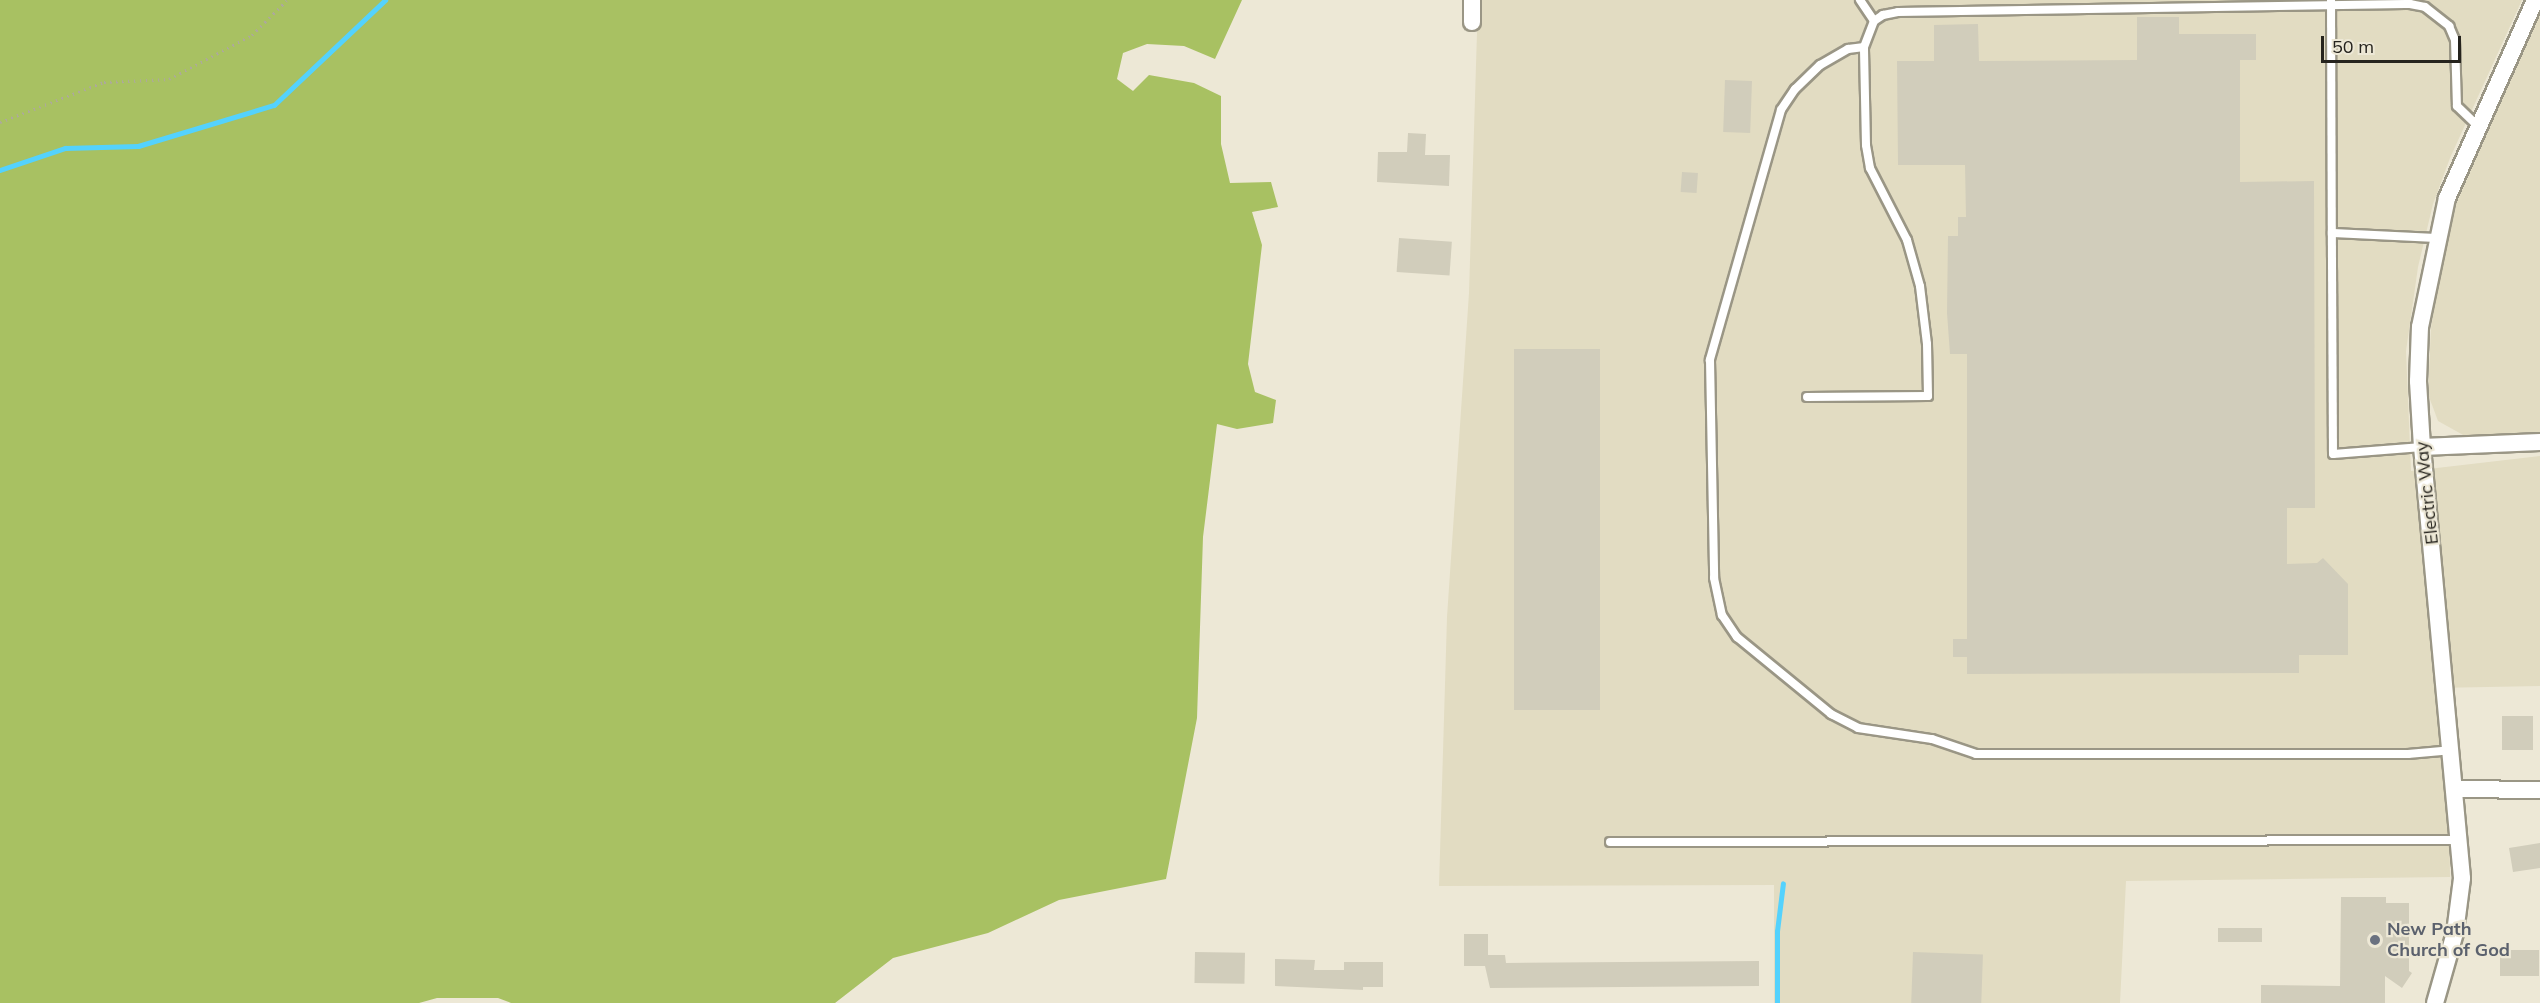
<!DOCTYPE html>
<style>
body{margin:0}
#map{position:relative;width:2540px;height:1003px;overflow:hidden;background:#ede8d6;font-family:Mulish,sans-serif}
div>[style]{position:absolute}
[style*='--x']{left:calc(var(--x)*1px);top:calc(var(--y)*1px);width:calc(var(--w)*1px);rotate:calc(var(--a)*1deg)}
.built>*{inset:0;background:#e2dcc2}
.forest>*{inset:0;background:#a8c162}
.stream>*{height:5px;margin:-2.5px;padding:0 2.5px;transform-origin:2.5px;border-radius:2.5px;background:#54d2fd}
.building>*{inset:0;background:#d1cdbb;transform-origin:0 0}
.path>*{height:3px;margin-top:-1.5px;transform-origin:0;background:repeating-linear-gradient(90deg,#ada99b 0 1.5px,transparent 0 6px)}
.roads{filter:drop-shadow(2px 0 #9a9685) drop-shadow(-2px 0 #9a9685) drop-shadow(0 2px #9a9685) drop-shadow(0 -2px #9a9685)}
.lane>*{height:8px;margin:-4px;padding:0 4px;transform-origin:4px;border-radius:4px;background:#fff}
.street>*{height:16px;margin:-8px;padding:0 8px;transform-origin:8px;border-radius:8px;background:#fff}
.dots>*{width:16px;height:16px;translate:-50% -50%;box-sizing:border-box;border:3px solid #ede8d6;border-radius:50%}
span{translate:-50% -50%;white-space:nowrap;text-align:center;line-height:1.15;-webkit-text-stroke:4.5px #ede8d6;paint-order:stroke}
.street-label{font-size:18px;color:#26241e}
.worship-label{font-size:18px;color:#5b616d;font-weight:700}
.left{translate:0 -50%;text-align:left}
.scale{position:absolute;left:2321px;top:36px;width:140px;height:27px;box-sizing:border-box;border:3px solid #26241e;border-top:0;padding-left:8px;font-size:18px;line-height:21px;white-space:nowrap;color:#26241e;-webkit-text-stroke:4px #ede8d6;paint-order:stroke}
</style>
<div id="map">
<div class="built">
<div style="clip-path:polygon(1478px 0,2522px 0,2450px 158px,2433px 204px,2418px 267px,2406px 351px,2411px 471px,2540px 456px,2540px 686px,2435px 688px,2449px 808px,2450px 877px,2126px 881px,2120px 1003px,1774px 1003px,1774px 885px,1439px 886px,1447px 617px,1469px 293px)"></div>
<div style="clip-path:polygon(2540px 12px,2540px 432px,2465px 436px,2438px 421px,2428px 394px,2431px 328px,2440px 273px,2457px 202px)"></div>
</div>
<div class="forest">
<div style="clip-path:polygon(0 0,1242px 0,1215px 59px,1184px 46px,1147px 44px,1123px 53px,1117px 79px,1133px 91px,1149px 75px,1194px 83px,1221px 96px,1221px 144px,1230px 183px,1271px 182px,1278px 207px,1252px 212px,1262px 245px,1248px 364px,1255px 392px,1276px 400px,1273px 423px,1237px 429px,1217px 424px,1203px 537px,1197px 718px,1166px 879px,1059px 900px,988px 933px,893px 958px,835px 1003px,511px 1003px,498px 998px,437px 998px,419px 1003px,0 1003px)"></div>
</div>
<div class="stream">
<div style="--x:0;--y:170;--w:69;--a:-18.7"></div>
<div style="--x:65;--y:148;--w:73;--a:-1.6"></div>
<div style="--x:138;--y:146;--w:142;--a:-16.8"></div>
<div style="--x:274;--y:105;--w:153;--a:-43.4"></div>
<div style="--x:1777;--y:1003;--w:72;--a:-90"></div>
<div style="--x:1777;--y:931;--w:48;--a:-82.9"></div>
</div>
<div class="building">
<div style="clip-path:polygon(2137px 17px,2179px 17px,2179px 34px,2256px 34px,2256px 60px,2240px 60px,2240px 182px,2314px 181px,2315px 508px,2287px 508px,2287px 564px,2317px 563px,2323px 558px,2348px 584px,2348px 655px,2299px 655px,2299px 673px,1967px 674px,1967px 657px,1953px 657px,1953px 639px,1967px 639px,1967px 354px,1950px 354px,1947px 313px,1948px 236px,1958px 236px,1958px 217px,1966px 217px,1965px 165px,1898px 165px,1897px 61px,1934px 61px,1934px 25px,1978px 24px,1979px 61px,2137px 60px)"></div>
<div style="left:1725px;top:80px;width:27px;height:52px;rotate:2deg"></div>
<div style="clip-path:polygon(1408px 133px,1426px 134px,1425px 155px,1450px 155px,1449px 186px,1377px 182px,1378px 152px,1407px 152px)"></div>
<div style="left:1682px;top:172px;width:16px;height:20px;rotate:4deg"></div>
<div style="left:1399px;top:238px;width:53px;height:34px;rotate:4deg"></div>
<div style="left:1600px;top:349px;width:361px;height:86px;rotate:90deg"></div>
<div style="left:2502px;top:716px;width:31px;height:34px"></div>
<div style="clip-path:polygon(2540px 843px,2540px 868px,2513px 872px,2509px 848px)"></div>
<div style="clip-path:polygon(2341px 897px,2386px 897px,2386px 903px,2409px 903px,2409px 971px,2412px 973px,2402px 988px,2385px 976px,2385px 1003px,2261px 1003px,2261px 985px,2340px 986px)"></div>
<div style="left:2218px;top:928px;width:44px;height:14px"></div>
<div style="clip-path:polygon(1464px 934px,1488px 934px,1488px 955px,1505px 955px,1506px 963px,1759px 961px,1759px 986px,1490px 988px,1485px 966px,1464px 966px)"></div>
<div style="left:2500px;top:950px;width:39px;height:26px"></div>
<div style="left:1195px;top:952px;width:50px;height:31px;rotate:1deg"></div>
<div style="left:1913px;top:952px;width:70px;height:51px;rotate:2deg"></div>
<div style="clip-path:polygon(1275px 959px,1315px 960px,1314px 970px,1344px 970px,1344px 962px,1383px 962px,1383px 987px,1363px 987px,1363px 990px,1275px 986px)"></div>
</div>
<div class="path">
<div style="--x:0;--y:122;--w:111;--a:-21"></div>
<div style="--x:104;--y:82;--w:65;--a:-2.6"></div>
<div style="--x:169;--y:79;--w:94;--a:-27.9"></div>
<div style="--x:252;--y:35;--w:49;--a:-45"></div>
</div>
<div class="roads">
<div class="lane">
<div style="--x:1860;--y:0;--w:25;--a:56"></div>
<div style="--x:2331;--y:0;--w:233;--a:89.8"></div>
<div style="--x:1864;--y:47;--w:16;--a:173"></div>
<div style="--x:1848;--y:49;--w:32;--a:150"></div>
<div style="--x:1820;--y:65;--w:35;--a:136"></div>
<div style="--x:1795;--y:89;--w:25;--a:124"></div>
<div style="--x:1781;--y:110;--w:260;--a:105.9"></div>
<div style="--x:1710;--y:360;--w:218;--a:88.9"></div>
<div style="--x:1714;--y:578;--w:38;--a:78"></div>
<div style="--x:1722;--y:615;--w:27;--a:56"></div>
<div style="--x:1737;--y:637;--w:122;--a:39.3"></div>
<div style="--x:1831;--y:714;--w:30;--a:27"></div>
<div style="--x:1858;--y:728;--w:75;--a:8.5"></div>
<div style="--x:1932;--y:739;--w:46;--a:18.8"></div>
<div style="--x:1976;--y:754;--w:432;--a:0"></div>
<div style="--x:2408;--y:754;--w:45;--a:-5.1"></div>
<div style="--x:1807;--y:397;--w:121;--a:-0.5"></div>
<div style="--x:1928;--y:396;--w:52;--a:-91.1"></div>
<div style="--x:1927;--y:344;--w:58;--a:-96.9"></div>
<div style="--x:1920;--y:286;--w:48;--a:-105.8"></div>
<div style="--x:1907;--y:240;--w:81;--a:-117.2"></div>
<div style="--x:1870;--y:168;--w:23;--a:-100"></div>
<div style="--x:1866;--y:145;--w:98;--a:-91.2"></div>
<div style="--x:1864;--y:47;--w:28;--a:-69"></div>
<div style="--x:1874;--y:21;--w:11;--a:-34"></div>
<div style="--x:1883;--y:15;--w:15;--a:-11"></div>
<div style="--x:1898;--y:12;--w:512;--a:-0.9"></div>
<div style="--x:2410;--y:4;--w:15;--a:11"></div>
<div style="--x:2425;--y:7;--w:31;--a:38"></div>
<div style="--x:2449;--y:26;--w:15;--a:67"></div>
<div style="--x:2455;--y:40;--w:66;--a:88.3"></div>
<div style="--x:2457;--y:106;--w:28;--a:44"></div>
<div style="--x:2422;--y:447;--w:89;--a:175.5"></div>
<div style="--x:2333;--y:454;--w:221;--a:-90.3"></div>
<div style="--x:2332;--y:233;--w:105;--a:2.7"></div>
<div style="--x:1610;--y:842;--w:850;--a:-0.13"></div>
</div>
<div class="street">
<div style="--x:1472;--y:22;--w:22;--a:-90"></div>
<div style="--x:2422;--y:447;--w:118;--a:-2.4"></div>
<div style="--x:2457;--y:789;--w:83;--a:0.7"></div>
<div style="--x:2435;--y:1003;--w:73;--a:-74.1"></div>
<div style="--x:2455;--y:933;--w:55;--a:-82.7"></div>
<div style="--x:2462;--y:878;--w:433;--a:-95.3"></div>
<div style="--x:2422;--y:447;--w:66;--a:-93.5"></div>
<div style="--x:2418;--y:381;--w:54;--a:-87.9"></div>
<div style="--x:2420;--y:327;--w:132;--a:-78.2"></div>
<div style="--x:2447;--y:198;--w:217;--a:-66"></div>
</div>
</div>
<div class="dots">
<div style="left:2375px;top:940px;background:#6b7280"></div>
</div>
<div class="street-label">
<span style="left:2427px;top:493px;rotate:-96deg">Electric Way</span>
</div>
<div class="worship-label">
<span class="left" style="left:2387px;top:940px">New Path<br>Church of God</span>
</div>
<div class="scale">50 m</div>
</div>
